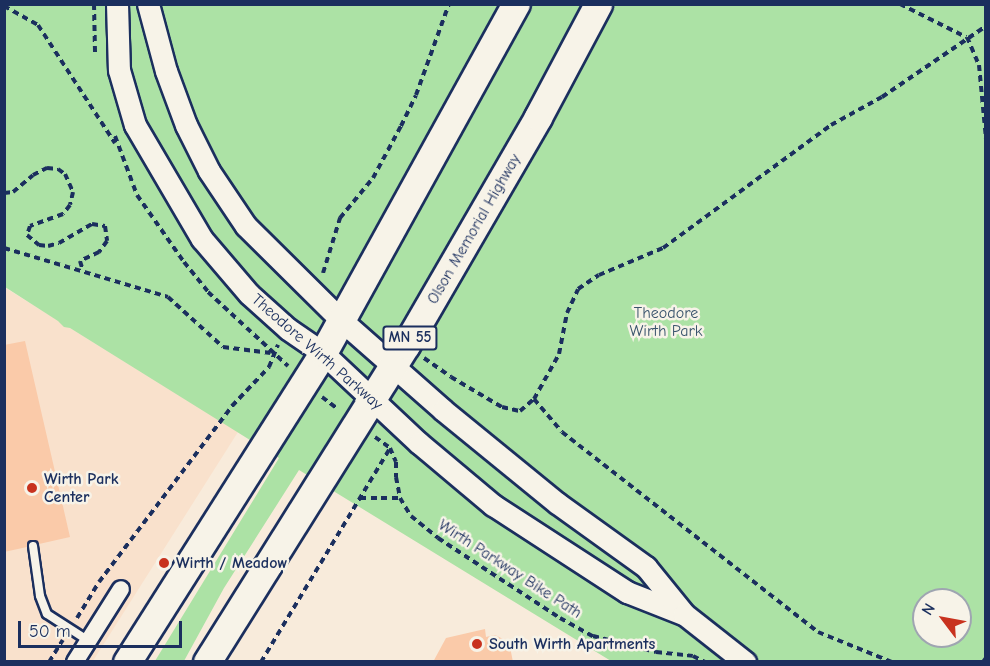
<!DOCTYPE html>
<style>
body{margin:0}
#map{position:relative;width:990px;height:666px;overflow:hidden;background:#f8ebdb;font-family:"Comic Neue",sans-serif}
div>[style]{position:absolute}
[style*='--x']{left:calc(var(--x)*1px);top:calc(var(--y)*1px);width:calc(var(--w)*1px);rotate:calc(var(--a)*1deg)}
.built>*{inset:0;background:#f9e1cc}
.green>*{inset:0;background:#ace2a5}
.building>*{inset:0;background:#facaa9}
.path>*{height:4px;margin-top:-2px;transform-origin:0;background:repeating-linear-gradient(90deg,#1b2f5e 0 6px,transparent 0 10.5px)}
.roads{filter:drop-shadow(2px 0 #1b2f5e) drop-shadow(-2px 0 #1b2f5e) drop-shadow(0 2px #1b2f5e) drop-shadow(0 -2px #1b2f5e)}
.service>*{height:8px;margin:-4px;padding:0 4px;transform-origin:4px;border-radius:4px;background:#f7f3e8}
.minor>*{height:16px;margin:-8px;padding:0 8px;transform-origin:8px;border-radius:8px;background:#f7f3e8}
.tertiary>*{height:21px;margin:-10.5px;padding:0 10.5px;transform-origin:10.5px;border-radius:10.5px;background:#f7f3e8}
.primary>*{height:27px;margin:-13.5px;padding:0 13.5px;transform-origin:13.5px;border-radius:13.5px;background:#f7f3e8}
.dots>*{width:16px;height:16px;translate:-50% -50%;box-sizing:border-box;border:3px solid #f7f3e8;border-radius:50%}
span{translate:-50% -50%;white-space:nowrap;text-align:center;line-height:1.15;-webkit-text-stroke:5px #f7f3e8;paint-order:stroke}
.shield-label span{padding:2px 4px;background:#f7f3e8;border:2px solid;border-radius:4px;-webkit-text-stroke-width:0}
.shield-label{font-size:15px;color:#1b2f5e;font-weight:700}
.street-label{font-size:16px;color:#1b2f5e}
.park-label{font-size:16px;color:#38536c}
.poi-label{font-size:16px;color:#1b2f5e;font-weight:700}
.left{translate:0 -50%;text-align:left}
.frame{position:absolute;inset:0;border:6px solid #1b2f5e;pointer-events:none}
.north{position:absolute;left:912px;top:588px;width:60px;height:60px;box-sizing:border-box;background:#f7f3e8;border:2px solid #9fa5b1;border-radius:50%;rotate:302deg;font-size:16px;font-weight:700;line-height:24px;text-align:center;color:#1b2f5e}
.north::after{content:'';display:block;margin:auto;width:21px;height:27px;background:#c8321e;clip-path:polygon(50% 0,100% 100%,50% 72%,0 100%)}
.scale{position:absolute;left:18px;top:621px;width:164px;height:27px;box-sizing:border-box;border:3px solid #1b2f5e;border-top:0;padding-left:8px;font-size:18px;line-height:21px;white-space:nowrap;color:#1b2f5e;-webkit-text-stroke:4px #f7f3e8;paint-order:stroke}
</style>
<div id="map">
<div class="built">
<div style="clip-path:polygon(4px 287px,238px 432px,93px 661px,5px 661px)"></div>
</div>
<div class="green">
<div style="clip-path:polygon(evenodd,4px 5px,985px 5px,985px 661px,611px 661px,299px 470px,224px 588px,184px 661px,155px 661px,279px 458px,70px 328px,64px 327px,58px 321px,5px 287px,4px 5px,924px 600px,960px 600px,960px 636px,924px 636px,924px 600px)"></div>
</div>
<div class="building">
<div style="clip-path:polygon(25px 341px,70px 537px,39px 544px,32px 540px,27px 547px,4px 552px,4px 345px)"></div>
<div style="clip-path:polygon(485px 629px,486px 637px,495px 635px,509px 642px,513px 662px,433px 662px,446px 638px)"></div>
</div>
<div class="path">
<div style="--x:94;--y:4;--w:49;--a:88.8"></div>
<div style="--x:900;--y:4;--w:74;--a:26.6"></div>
<div style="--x:4;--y:6;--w:39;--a:29"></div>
<div style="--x:38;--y:25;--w:141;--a:56.9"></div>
<div style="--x:967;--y:37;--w:30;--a:67"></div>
<div style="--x:979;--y:65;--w:74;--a:84.6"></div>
<div style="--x:115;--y:136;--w:63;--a:69.6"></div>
<div style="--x:137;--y:195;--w:82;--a:55"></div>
<div style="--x:184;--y:262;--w:38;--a:51"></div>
<div style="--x:208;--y:292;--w:109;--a:42.8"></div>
<div style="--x:4;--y:193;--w:9;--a:-6"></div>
<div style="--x:13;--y:192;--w:26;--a:-40"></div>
<div style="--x:33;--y:175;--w:16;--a:-27"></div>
<div style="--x:47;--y:168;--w:11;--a:5"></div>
<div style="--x:58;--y:169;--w:9;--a:36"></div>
<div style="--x:65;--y:174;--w:20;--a:66"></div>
<div style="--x:73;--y:192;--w:13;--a:103"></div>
<div style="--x:70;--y:205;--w:11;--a:128"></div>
<div style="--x:63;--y:214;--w:35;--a:160"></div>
<div style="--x:30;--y:226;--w:9;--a:108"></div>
<div style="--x:27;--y:235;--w:16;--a:40"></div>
<div style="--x:39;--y:245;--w:9;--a:6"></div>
<div style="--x:48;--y:246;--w:11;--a:-15"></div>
<div style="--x:59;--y:243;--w:38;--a:-30"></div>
<div style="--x:92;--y:224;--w:13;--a:9"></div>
<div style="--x:105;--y:226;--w:15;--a:82"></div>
<div style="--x:107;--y:241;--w:14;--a:126"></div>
<div style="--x:99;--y:252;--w:21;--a:155"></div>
<div style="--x:80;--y:261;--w:10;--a:73"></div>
<div style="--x:4;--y:248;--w:171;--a:16.6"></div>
<div style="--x:168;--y:297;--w:74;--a:42.3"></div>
<div style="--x:223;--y:347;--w:48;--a:7.1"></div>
<div style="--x:323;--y:273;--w:58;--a:-72.8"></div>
<div style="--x:340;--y:218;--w:52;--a:-50.5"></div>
<div style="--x:373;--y:178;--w:59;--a:-61.7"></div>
<div style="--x:401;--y:126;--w:34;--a:-64"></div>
<div style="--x:416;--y:95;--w:97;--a:-70.1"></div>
<div style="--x:424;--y:358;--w:33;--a:35"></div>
<div style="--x:451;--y:377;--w:59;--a:30.5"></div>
<div style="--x:502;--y:407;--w:18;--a:13"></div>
<div style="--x:520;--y:411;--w:18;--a:-41"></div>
<div style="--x:534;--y:399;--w:51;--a:-60.9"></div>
<div style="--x:559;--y:354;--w:42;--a:-79"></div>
<div style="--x:567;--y:313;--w:26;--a:-65"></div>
<div style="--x:578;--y:289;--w:25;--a:-34"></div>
<div style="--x:599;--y:275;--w:69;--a:-22.9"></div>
<div style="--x:663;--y:248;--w:208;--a:-36.2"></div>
<div style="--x:831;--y:125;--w:58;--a:-28.8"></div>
<div style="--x:882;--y:97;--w:126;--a:-34.3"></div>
<div style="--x:322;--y:397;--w:20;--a:37"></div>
<div style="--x:534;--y:399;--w:43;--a:49.7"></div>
<div style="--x:562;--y:432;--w:325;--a:38"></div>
<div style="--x:818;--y:632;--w:80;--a:22.1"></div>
<div style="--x:375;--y:437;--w:19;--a:36"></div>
<div style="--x:390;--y:448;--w:15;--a:67"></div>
<div style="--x:396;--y:462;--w:15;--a:90"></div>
<div style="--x:396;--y:477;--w:21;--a:79"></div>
<div style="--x:400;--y:498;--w:21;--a:59"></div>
<div style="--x:411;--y:516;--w:35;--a:39"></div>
<div style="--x:438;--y:538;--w:146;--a:33.3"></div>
<div style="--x:560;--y:618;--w:38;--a:29"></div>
<div style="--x:593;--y:636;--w:65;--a:14.3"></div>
<div style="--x:656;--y:652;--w:37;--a:6"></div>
<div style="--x:693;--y:656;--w:13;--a:27"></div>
<div style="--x:360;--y:498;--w:40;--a:0"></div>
<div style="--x:77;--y:618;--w:42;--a:-58.6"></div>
<div style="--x:99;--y:582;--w:221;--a:-52.9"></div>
<div style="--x:232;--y:406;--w:54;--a:-46.5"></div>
<div style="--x:269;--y:367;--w:24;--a:-68"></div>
<div style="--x:49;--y:662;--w:26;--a:-58"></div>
<div style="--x:261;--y:662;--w:250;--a:-58.9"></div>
<div style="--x:983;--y:662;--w:5;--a:-53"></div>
</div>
<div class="roads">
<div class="service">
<div style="--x:33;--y:546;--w:50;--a:82"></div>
<div style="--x:40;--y:596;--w:19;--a:69"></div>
<div style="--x:47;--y:614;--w:50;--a:32.7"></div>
</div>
<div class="minor">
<div style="--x:75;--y:662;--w:86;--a:-57.8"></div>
</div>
<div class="tertiary">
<div style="--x:117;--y:4;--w:66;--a:88.3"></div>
<div style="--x:119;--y:70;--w:57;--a:73.8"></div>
<div style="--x:135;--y:125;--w:132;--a:59.6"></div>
<div style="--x:202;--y:239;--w:72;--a:49.5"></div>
<div style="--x:249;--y:294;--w:52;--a:41.9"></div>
<div style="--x:288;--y:329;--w:42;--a:34.4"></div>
<div style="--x:323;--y:353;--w:132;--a:43.2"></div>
<div style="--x:419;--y:443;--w:97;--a:40"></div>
<div style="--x:493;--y:505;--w:160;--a:33"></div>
<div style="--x:627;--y:592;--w:60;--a:21.4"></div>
<div style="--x:148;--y:4;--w:69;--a:75"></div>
<div style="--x:166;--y:71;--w:58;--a:69.7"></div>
<div style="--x:186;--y:125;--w:51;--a:63.4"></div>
<div style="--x:209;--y:171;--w:66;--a:56.1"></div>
<div style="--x:246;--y:226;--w:134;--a:44.7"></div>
<div style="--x:341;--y:320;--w:136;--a:41.4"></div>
<div style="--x:443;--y:410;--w:147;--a:39.2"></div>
<div style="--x:557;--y:503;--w:110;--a:35.7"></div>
<div style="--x:646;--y:567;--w:60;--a:51"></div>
<div style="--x:684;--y:614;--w:78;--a:38.2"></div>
</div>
<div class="primary">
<div style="--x:127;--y:662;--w:366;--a:-57.6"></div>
<div style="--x:323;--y:353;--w:399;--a:-61.1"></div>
<div style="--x:207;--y:662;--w:374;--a:-57.9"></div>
<div style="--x:406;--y:345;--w:263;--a:-59.9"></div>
<div style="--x:538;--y:117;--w:128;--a:-62"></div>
</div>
</div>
<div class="dots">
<div style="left:32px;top:488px;background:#c8321e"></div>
<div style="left:164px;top:563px;background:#c8321e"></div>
<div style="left:477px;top:644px;background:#c8321e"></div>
</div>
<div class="shield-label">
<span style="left:410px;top:338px">MN 55</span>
</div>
<div class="street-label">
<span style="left:474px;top:229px;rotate:-60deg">Olson Memorial Highway</span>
<span style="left:317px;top:352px;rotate:41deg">Theodore Wirth Parkway</span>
<span style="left:510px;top:569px;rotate:33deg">Wirth Parkway Bike Path</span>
</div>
<div class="park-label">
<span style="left:666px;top:322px">Theodore<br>Wirth Park</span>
</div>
<div class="poi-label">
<span class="left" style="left:44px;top:488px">Wirth Park<br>Center</span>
<span class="left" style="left:176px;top:563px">Wirth / Meadow</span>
<span class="left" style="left:489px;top:644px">South Wirth Apartments</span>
</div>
<div class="frame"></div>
<div class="north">N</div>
<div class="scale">50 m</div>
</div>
